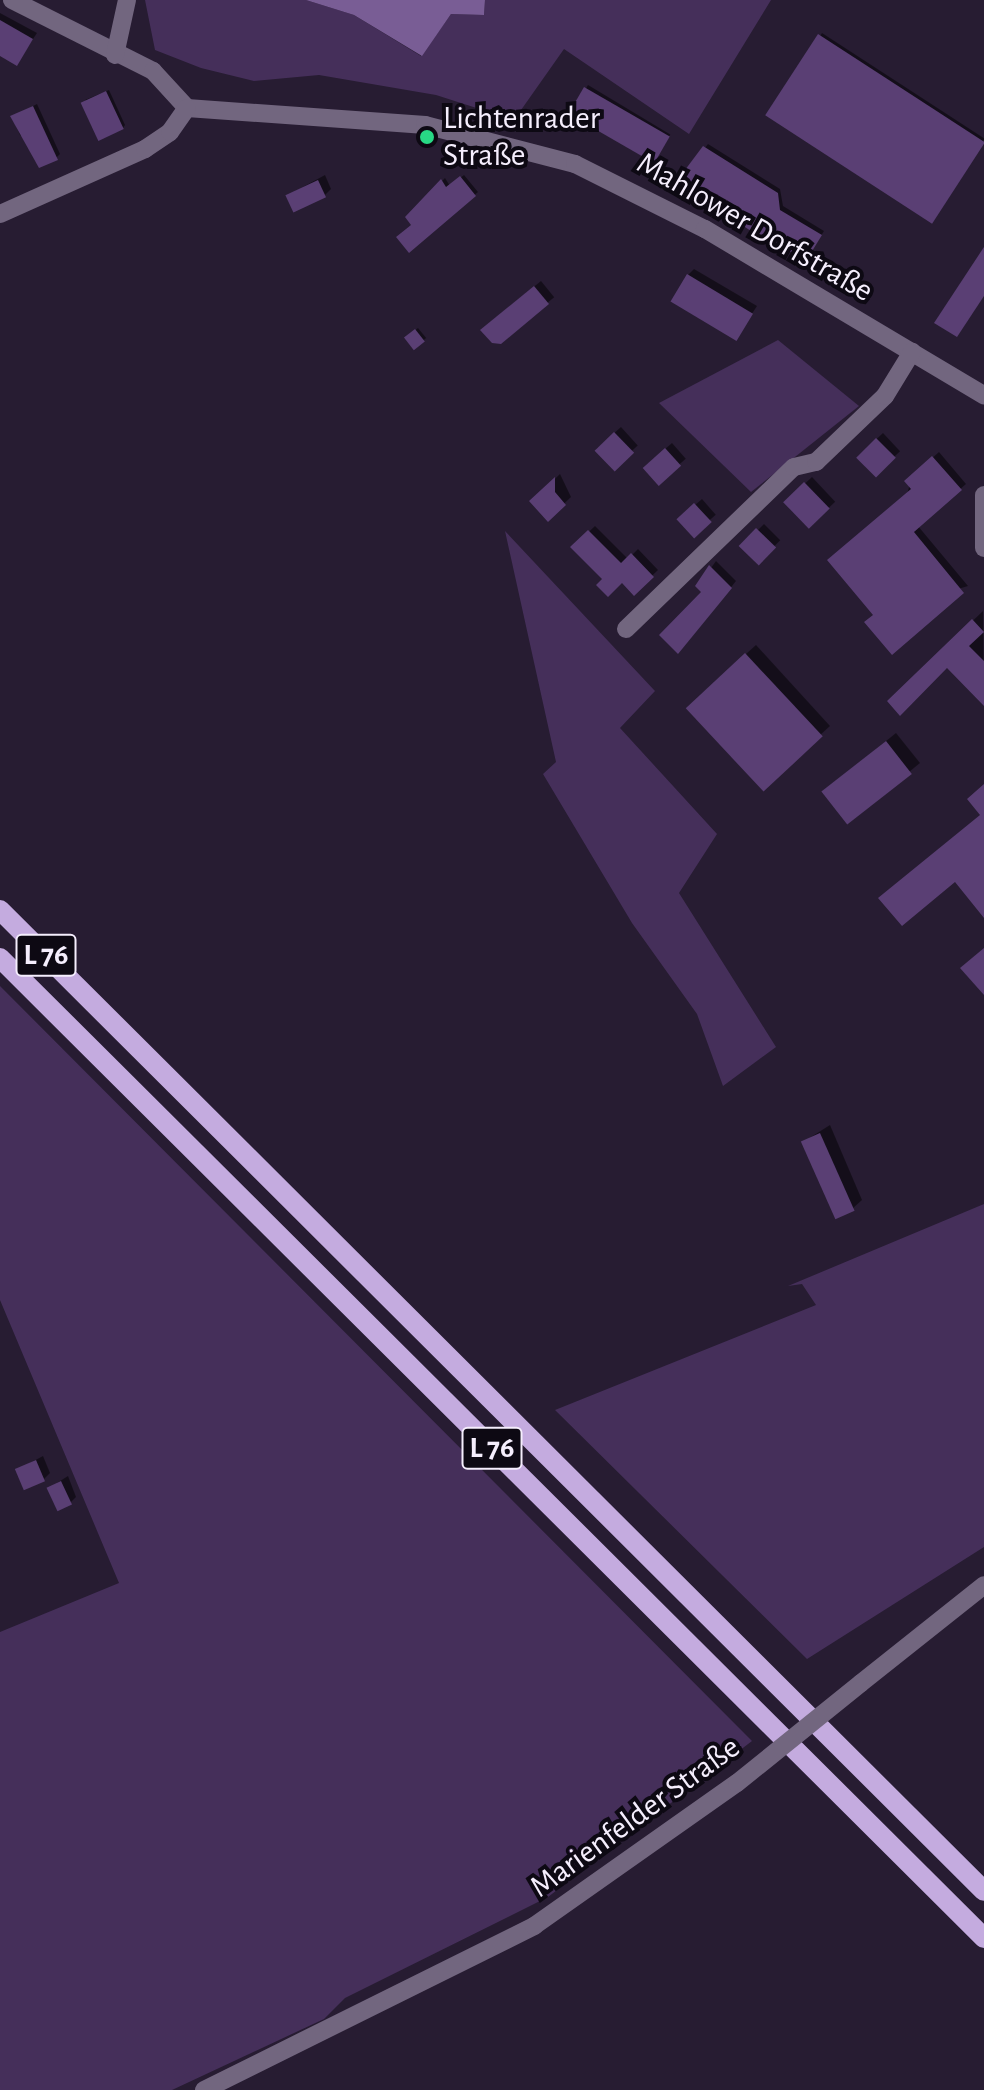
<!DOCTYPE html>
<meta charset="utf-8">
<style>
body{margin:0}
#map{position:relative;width:984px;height:2090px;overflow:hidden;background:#271c32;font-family:"Alegreya Sans",sans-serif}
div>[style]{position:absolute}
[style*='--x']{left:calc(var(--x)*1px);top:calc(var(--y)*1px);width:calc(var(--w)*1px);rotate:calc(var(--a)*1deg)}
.green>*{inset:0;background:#452f5a}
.water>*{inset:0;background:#795d95}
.shadow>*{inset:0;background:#0007;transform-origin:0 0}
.building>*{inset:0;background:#5a3f74;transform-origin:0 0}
.minor>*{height:18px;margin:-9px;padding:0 9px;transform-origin:9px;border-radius:9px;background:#72667f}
.primary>*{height:20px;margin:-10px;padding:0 10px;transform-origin:10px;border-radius:10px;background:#c4abdf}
.minor-bridge>*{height:18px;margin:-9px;padding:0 9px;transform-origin:9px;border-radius:9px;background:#72667f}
.dots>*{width:22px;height:22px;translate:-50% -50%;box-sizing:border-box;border:4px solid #0d0913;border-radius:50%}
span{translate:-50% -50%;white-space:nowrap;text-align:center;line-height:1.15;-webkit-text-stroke:8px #0d0913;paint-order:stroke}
.shield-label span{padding:2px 6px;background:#0d0913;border:2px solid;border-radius:6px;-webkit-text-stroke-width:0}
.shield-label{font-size:30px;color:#f5eefd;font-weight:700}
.poi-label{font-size:32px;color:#f5eefd}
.left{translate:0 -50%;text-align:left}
.street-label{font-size:32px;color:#f5eefd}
</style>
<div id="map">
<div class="green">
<div style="clip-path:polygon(145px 0,306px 0,354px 15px,421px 56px,451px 14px,484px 15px,485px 0,771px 0,689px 134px,564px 49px,514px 120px,436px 95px,319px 75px,254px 81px,201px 68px,155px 50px)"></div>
<div style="clip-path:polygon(778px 340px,859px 406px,751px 492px,659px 403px)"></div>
<div style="clip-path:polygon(505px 531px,655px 691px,620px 728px,717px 834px,679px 893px,776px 1047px,723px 1086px,697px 1014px,632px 923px,543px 774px,556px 762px)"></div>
<div style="clip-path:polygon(0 986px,752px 1741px,548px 1897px,345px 1998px,324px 2019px,172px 2090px,0 2090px,0 1632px,119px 1583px,0 1300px)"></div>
<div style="clip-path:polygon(984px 1204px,984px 1547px,807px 1659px,555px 1410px,816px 1305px,802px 1284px,788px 1286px)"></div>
</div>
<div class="water">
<div style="clip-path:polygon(306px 0,485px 0,484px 15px,451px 14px,422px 56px,354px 15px)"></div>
</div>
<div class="shadow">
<div style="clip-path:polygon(0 13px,37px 33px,17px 63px,0 53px)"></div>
<div style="left:822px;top:33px;width:194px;height:97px;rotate:33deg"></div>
<div style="left:588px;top:85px;width:96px;height:33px;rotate:31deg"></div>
<div style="clip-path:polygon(109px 90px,125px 125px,123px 128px,85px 100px)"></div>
<div style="clip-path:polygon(37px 104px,60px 154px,56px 158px,20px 135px,12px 117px)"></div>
<div style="clip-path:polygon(708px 144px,780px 189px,783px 206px,824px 231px,809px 255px,679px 181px)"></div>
<div style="clip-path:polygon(325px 175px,331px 189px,325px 195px,288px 195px)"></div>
<div style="clip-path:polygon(464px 175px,478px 192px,409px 250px,413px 224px,407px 217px,445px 178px,450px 186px)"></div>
<div style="clip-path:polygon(694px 269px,757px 306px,736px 338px,688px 275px)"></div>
<div style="left:541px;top:281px;width:21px;height:67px;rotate:51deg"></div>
<div style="left:418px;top:328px;width:13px;height:16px;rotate:51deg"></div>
<div style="left:621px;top:427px;width:25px;height:33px;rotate:48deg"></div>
<div style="left:883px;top:433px;width:25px;height:34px;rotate:47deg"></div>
<div style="left:672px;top:443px;width:21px;height:36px;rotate:49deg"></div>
<div style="clip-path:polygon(939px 452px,966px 484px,918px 526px,968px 586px,875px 614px,912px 476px)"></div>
<div style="clip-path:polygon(560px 474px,571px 497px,548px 519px,532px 501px)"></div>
<div style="left:812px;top:477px;width:34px;height:36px;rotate:47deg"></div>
<div style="left:702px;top:499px;width:21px;height:30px;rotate:49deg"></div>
<div style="left:764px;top:524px;width:23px;height:31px;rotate:45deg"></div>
<div style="clip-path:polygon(595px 526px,628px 559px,638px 549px,658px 570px,634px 593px,622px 580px,605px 579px,573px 547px)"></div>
<div style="clip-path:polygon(716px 561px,736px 581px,684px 646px,704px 592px,698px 586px)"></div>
<div style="clip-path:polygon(983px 611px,984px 702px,947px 665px,889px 701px)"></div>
<div style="clip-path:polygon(756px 645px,830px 726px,762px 788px,697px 698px)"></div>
<div style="clip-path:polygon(896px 733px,920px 763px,848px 822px,834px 783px)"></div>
<div style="clip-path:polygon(830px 1125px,862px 1200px,852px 1209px,803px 1142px)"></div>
<div style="clip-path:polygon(43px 1456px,50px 1473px,44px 1479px,17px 1470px)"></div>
<div style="clip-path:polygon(68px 1476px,76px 1497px,70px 1503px,49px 1488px)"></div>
</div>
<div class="building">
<div style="clip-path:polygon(0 20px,33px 39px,17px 66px,0 56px)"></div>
<div style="left:818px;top:34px;width:199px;height:97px;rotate:33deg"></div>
<div style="left:584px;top:87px;width:99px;height:31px;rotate:30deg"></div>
<div style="left:106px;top:91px;width:42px;height:28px;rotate:65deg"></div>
<div style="clip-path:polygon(33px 106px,58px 160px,39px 168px,10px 116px)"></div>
<div style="clip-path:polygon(703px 146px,778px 193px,780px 210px,822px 235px,806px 261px,766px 237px,761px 244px,747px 236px,751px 231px,676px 182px)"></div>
<div style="clip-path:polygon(460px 176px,476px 196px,409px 253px,396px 237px,411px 225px,405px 217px,441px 179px,446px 187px)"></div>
<div style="left:318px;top:180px;width:19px;height:36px;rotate:65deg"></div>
<div style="clip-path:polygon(984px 247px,984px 296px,957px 337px,934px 323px)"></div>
<div style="left:687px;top:274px;width:77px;height:32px;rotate:31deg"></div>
<div style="clip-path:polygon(534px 286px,549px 304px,501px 344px,492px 343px,480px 330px)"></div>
<div style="left:415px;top:329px;width:16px;height:14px;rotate:52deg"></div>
<div style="left:614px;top:432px;width:29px;height:27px;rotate:46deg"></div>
<div style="left:876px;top:438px;width:28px;height:28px;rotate:45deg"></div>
<div style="left:665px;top:448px;width:24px;height:30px;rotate:48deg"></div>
<div style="clip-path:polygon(932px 456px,962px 490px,914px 532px,964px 593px,892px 655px,864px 622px,873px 615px,827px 560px,911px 489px,904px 481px)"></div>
<div style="clip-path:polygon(555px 477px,555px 492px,566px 505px,548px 522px,529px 501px)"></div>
<div style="left:804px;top:482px;width:37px;height:29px;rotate:46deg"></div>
<div style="left:694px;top:503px;width:26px;height:24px;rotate:47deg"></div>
<div style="left:756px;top:528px;width:28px;height:25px;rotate:44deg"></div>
<div style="clip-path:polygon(588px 530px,621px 563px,631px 553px,654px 577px,634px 596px,622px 583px,608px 597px,596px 585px,602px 579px,570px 547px)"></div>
<div style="clip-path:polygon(709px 565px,732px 588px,678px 654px,659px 635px,701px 592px,695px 586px)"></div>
<div style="clip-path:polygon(972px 619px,984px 632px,969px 646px,984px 661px,984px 706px,947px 668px,900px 716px,887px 701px)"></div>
<div style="left:745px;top:653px;width:114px;height:81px;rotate:47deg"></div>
<div style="left:886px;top:741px;width:42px;height:82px;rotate:52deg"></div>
<div style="clip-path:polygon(984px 784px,984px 918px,955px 882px,902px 926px,878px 898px,980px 815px,967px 799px)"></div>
<div style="clip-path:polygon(984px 948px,984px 995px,960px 968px)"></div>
<div style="left:820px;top:1133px;width:85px;height:21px;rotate:66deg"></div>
<div style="left:36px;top:1460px;width:23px;height:23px;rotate:67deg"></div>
<div style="left:61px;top:1481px;width:26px;height:16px;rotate:65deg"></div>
</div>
<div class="minor">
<div style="--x:12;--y:0;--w:158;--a:26.7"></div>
<div style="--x:153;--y:71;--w:50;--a:47.4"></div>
<div style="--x:115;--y:55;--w:56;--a:-77.7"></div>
<div style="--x:187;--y:108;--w:239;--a:4.1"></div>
<div style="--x:425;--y:125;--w:155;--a:14.6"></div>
<div style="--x:575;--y:164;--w:145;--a:26.6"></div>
<div style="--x:705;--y:229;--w:325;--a:30.8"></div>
<div style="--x:0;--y:214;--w:159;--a:-24.1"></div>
<div style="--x:145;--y:149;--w:30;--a:-34"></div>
<div style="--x:170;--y:132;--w:29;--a:-55"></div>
<div style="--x:984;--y:495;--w:53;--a:90"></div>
<div style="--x:626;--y:629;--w:233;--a:-44"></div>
<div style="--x:794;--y:467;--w:23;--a:-13"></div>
<div style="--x:816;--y:462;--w:95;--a:-43.7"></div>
<div style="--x:885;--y:396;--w:52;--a:-58.5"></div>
<div style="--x:861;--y:1683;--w:157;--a:-38.5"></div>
<div style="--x:204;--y:2090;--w:369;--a:-26.4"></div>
<div style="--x:534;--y:1926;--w:248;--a:-35.2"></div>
</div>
<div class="primary">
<div style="--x:0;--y:910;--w:1389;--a:44.91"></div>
<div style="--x:0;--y:958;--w:1389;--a:44.88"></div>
</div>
<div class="minor-bridge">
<div style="--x:737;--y:1783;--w:159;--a:-38.9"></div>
</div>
<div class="dots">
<div style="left:427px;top:137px;background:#28d885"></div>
</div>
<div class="shield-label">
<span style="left:46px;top:955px">L 76</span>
<span style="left:492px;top:1448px">L 76</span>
</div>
<div class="poi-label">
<span class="left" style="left:443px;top:137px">Lichtenrader<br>Straße</span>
</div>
<div class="street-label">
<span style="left:755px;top:227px;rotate:30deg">Mahlower Dorfstraße</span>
<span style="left:635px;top:1817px;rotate:-36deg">Marienfelder Straße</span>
</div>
</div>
